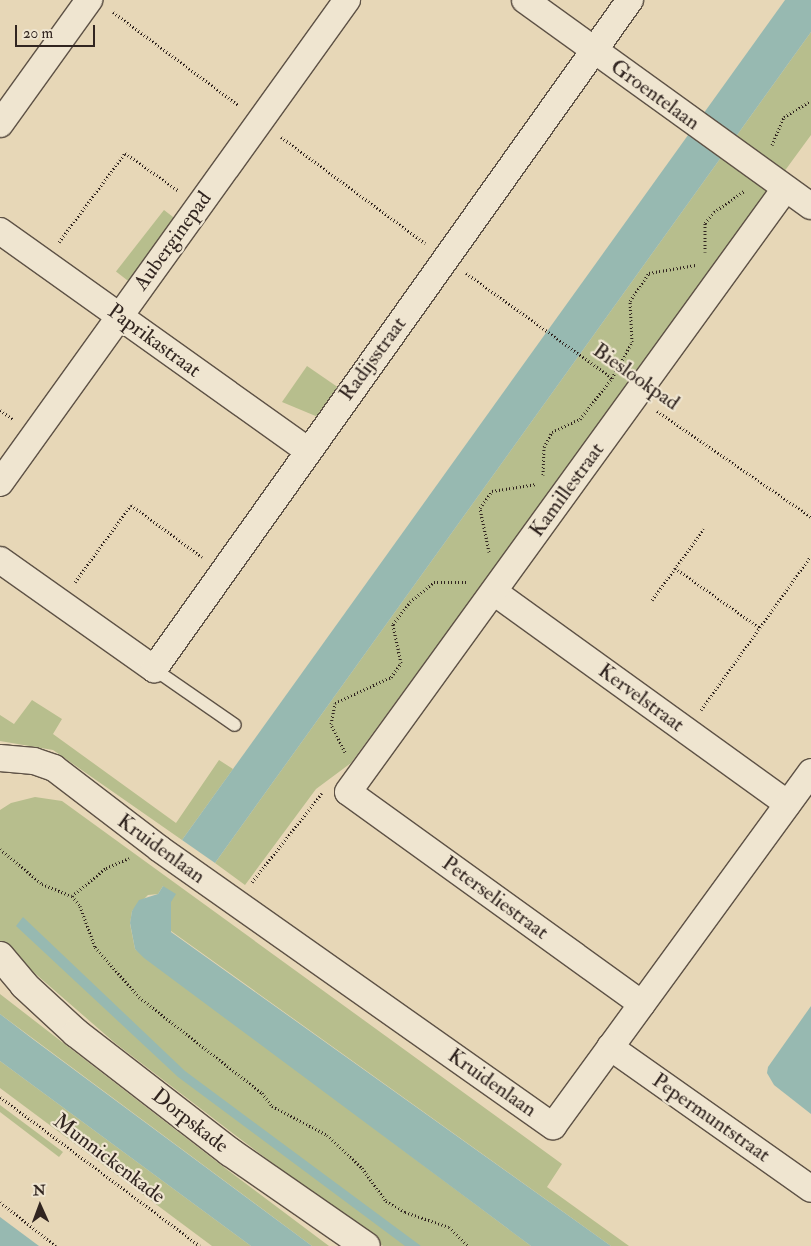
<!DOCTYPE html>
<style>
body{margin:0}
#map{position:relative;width:811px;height:1246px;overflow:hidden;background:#e7d7b7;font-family:"IM FELL Double Pica",serif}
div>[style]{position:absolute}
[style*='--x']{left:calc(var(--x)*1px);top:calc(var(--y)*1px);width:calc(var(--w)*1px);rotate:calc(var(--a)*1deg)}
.green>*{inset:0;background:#b7be8d;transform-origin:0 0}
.water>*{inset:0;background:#97b9b1}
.path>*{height:3px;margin-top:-1.5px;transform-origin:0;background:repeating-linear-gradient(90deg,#312520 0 1px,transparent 0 3.5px)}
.roads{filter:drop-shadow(1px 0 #5e5246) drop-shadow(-1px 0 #5e5246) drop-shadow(0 1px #5e5246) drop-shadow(0 -1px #5e5246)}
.lane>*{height:12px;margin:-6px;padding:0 6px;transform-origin:6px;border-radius:6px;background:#efe5d0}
.street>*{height:26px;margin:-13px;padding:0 13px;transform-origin:13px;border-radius:13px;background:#efe5d0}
.secondary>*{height:28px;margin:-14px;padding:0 14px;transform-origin:14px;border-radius:14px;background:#efe5d0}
span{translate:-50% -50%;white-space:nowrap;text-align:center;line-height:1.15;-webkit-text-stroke:4.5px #efe5d0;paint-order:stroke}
.street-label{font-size:21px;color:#312520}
.north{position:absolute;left:15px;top:1181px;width:50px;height:50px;-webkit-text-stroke:4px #efe5d0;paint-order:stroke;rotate:358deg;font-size:14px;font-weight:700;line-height:20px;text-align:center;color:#312520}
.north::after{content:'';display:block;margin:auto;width:18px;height:22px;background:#312520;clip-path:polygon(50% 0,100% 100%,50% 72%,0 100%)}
.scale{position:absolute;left:15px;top:25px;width:80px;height:22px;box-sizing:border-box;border:2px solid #312520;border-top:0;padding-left:6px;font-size:15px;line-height:18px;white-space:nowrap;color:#312520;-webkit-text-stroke:4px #efe5d0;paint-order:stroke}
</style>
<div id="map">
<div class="green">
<div style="clip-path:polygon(811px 32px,811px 135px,351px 763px,316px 789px,245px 885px,215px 863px)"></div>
<div style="left:164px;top:210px;width:16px;height:78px;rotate:38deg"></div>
<div style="clip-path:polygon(307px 366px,339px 388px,318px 417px,282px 402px)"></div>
<div style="clip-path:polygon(32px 700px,62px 719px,53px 734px,176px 823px,219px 760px,233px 769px,182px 840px,53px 750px,0 741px,0 715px,14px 724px)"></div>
<div style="clip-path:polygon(35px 797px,62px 801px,562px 1164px,547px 1187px,629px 1246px,611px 1246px,171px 931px,171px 901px,163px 886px,158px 894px,148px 895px,132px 911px,130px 924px,135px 949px,531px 1246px,383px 1246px,235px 1135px,115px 1043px,0 943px,0 810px,11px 803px)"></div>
<div style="clip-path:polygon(0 994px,221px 1165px,329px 1246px,312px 1246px,0 1014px)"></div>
<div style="clip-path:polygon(0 1061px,251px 1246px,212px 1246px,0 1088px)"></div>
<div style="clip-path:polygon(0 1105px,63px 1152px,59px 1157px,0 1112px)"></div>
</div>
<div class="water">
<div style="clip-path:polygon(785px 0,811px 0,811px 32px,215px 863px,182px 840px)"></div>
<div style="clip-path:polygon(163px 886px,176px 894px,171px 902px,171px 932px,611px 1246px,531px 1246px,144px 958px,135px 949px,130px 923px,132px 911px,139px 900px,158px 894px)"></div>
<div style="clip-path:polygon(23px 917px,185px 1071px,421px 1246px,405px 1246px,178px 1077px,16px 926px)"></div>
<div style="clip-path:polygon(811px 1006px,811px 1114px,774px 1085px,767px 1073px,768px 1067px)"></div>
<div style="clip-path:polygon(0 1014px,34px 1040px,312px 1246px,251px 1246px,0 1061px)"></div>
<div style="clip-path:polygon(0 1217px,39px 1246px,0 1246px)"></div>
</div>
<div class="path">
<div style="--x:113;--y:12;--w:156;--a:36.6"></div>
<div style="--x:281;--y:137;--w:179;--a:36.4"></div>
<div style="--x:772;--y:145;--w:30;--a:-67"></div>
<div style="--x:784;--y:117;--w:31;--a:-31"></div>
<div style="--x:59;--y:242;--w:111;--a:-53.4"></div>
<div style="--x:125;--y:153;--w:66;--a:35.1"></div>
<div style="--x:705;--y:252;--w:29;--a:-90"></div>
<div style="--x:705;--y:223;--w:14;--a:-51"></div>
<div style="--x:714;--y:212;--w:38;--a:-35"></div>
<div style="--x:466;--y:273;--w:180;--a:35.7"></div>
<div style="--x:0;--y:410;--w:17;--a:36"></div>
<div style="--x:657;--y:411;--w:187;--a:34.5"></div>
<div style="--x:543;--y:475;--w:28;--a:-88"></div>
<div style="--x:544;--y:447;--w:17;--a:-62"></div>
<div style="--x:552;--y:432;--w:31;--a:-25"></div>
<div style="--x:580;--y:419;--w:52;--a:-52"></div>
<div style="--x:612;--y:378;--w:41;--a:-60.9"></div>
<div style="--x:632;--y:342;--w:41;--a:-92.8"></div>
<div style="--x:630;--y:301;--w:34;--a:-56"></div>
<div style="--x:649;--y:273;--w:47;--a:-9.9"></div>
<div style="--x:489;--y:552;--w:45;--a:-101.6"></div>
<div style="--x:480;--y:508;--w:21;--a:-55"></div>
<div style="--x:492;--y:491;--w:45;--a:-9"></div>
<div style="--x:675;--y:568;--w:104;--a:35.2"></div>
<div style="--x:75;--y:582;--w:95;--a:-54"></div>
<div style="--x:131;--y:505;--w:88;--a:36.2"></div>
<div style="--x:652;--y:600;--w:88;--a:-53.8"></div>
<div style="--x:701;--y:710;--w:189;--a:-54.5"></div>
<div style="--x:345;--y:752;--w:31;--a:-117"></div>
<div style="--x:331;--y:724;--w:21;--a:-79"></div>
<div style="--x:335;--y:703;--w:62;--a:-24.9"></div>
<div style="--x:391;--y:677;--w:17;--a:-54"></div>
<div style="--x:401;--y:663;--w:40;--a:-102"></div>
<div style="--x:393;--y:624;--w:28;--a:-52"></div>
<div style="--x:410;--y:602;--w:31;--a:-40"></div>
<div style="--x:434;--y:582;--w:34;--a:0"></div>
<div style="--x:0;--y:849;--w:55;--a:39.8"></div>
<div style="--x:42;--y:884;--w:32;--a:22"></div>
<div style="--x:72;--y:896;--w:13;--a:51"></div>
<div style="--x:80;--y:906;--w:44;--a:69.9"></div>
<div style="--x:95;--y:947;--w:67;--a:48.7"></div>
<div style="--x:139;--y:997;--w:156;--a:38"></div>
<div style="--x:262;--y:1093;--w:16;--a:52"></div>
<div style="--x:272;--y:1106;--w:62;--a:27.8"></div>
<div style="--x:327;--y:1135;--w:48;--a:43.3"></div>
<div style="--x:362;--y:1168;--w:41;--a:54"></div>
<div style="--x:386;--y:1201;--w:22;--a:30"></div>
<div style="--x:405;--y:1212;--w:46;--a:18.8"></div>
<div style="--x:449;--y:1227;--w:27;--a:45"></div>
<div style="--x:252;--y:882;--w:113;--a:-51.8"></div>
<div style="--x:72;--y:896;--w:44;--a:-39.5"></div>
<div style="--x:106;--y:868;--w:25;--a:-23"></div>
<div style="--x:0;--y:1097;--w:249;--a:36.7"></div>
<div style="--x:0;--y:1202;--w:71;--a:38.2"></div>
</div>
<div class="roads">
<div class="lane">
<div style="--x:154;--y:669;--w:98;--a:34.7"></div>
</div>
<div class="street">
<div style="--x:525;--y:0;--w:352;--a:35.8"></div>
<div style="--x:0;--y:124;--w:153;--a:-54.3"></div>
<div style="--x:0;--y:231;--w:377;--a:35.5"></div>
<div style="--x:0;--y:483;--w:595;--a:-54.31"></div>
<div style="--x:0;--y:560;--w:189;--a:35.3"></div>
<div style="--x:154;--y:669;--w:821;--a:-54.57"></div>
<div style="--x:494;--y:592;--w:362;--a:35.8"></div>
<div style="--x:0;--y:758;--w:34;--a:5"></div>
<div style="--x:34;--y:761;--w:21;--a:19"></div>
<div style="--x:54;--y:768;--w:133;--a:37.4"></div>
<div style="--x:160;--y:849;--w:481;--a:35.2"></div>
<div style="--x:553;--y:1126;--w:438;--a:-53.9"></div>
<div style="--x:642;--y:1004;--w:362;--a:-144.2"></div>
<div style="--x:348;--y:792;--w:745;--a:-54.07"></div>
<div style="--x:610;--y:1047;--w:246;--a:35.2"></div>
</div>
<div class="secondary">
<div style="--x:0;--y:956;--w:38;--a:50"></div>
<div style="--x:24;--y:985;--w:71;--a:42.7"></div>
<div style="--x:76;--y:1033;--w:195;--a:37.7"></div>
<div style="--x:230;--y:1152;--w:165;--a:34.7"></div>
</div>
</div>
<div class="street-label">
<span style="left:655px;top:95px;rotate:36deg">Groentelaan</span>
<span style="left:173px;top:241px;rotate:-54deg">Auberginepad</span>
<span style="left:154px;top:341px;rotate:36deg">Paprikastraat</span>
<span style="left:373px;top:359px;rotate:-54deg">Radijsstraat</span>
<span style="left:636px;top:377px;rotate:35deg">Bieslookpad</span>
<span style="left:567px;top:490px;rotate:-54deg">Kamillestraat</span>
<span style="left:641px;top:698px;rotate:36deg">Kervelstraat</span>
<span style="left:161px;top:849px;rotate:36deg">Kruidenlaan</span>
<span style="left:495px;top:898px;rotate:36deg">Peterseliestraat</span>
<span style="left:492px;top:1083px;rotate:35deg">Kruidenlaan</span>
<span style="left:711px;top:1118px;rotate:35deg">Pepermuntstraat</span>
<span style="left:190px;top:1121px;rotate:38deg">Dorpskade</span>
<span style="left:109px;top:1159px;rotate:37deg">Munnickenkade</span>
</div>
<div class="north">N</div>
<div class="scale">20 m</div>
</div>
